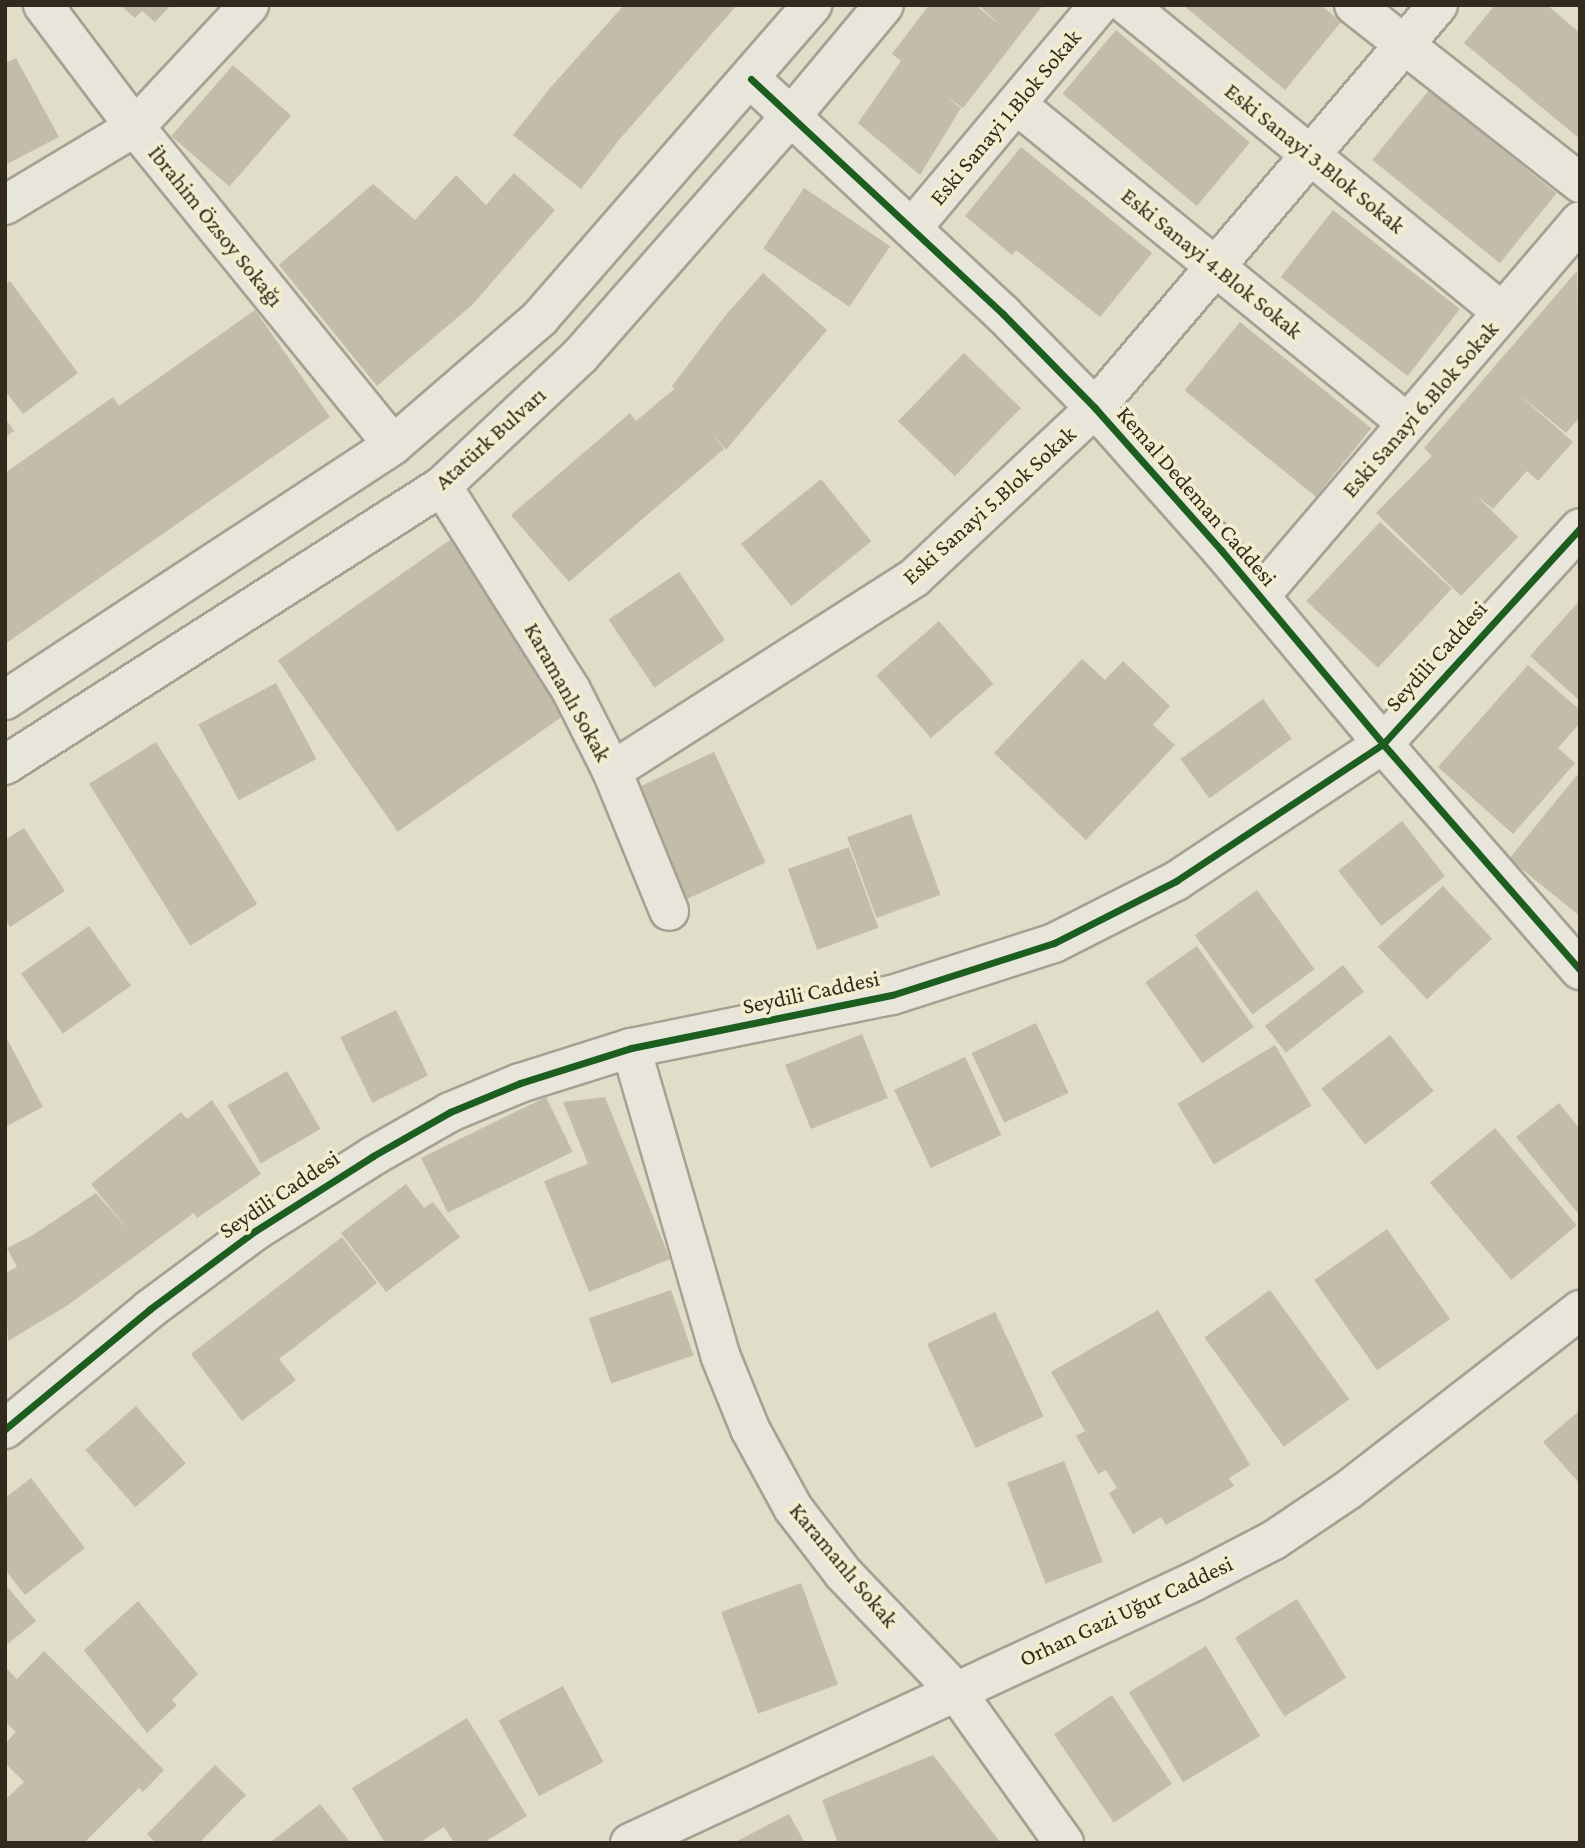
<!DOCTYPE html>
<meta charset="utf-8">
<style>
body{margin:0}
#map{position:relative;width:1585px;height:1848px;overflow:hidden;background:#e0ddc9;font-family:"Crimson Pro",serif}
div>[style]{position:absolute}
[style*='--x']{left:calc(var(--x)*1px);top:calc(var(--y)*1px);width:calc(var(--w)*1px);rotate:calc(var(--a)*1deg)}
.building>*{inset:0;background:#c4bcaa;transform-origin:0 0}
.roads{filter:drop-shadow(2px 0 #a5a193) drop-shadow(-2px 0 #a5a193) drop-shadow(0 2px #a5a193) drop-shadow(0 -2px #a5a193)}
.minor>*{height:38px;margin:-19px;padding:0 19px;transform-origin:19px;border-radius:19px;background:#e8e6da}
.tertiary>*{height:38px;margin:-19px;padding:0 19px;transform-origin:19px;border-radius:19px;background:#e8e6da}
.secondary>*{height:38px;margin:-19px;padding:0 19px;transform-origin:19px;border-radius:19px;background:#e8e6da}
.cycleway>*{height:7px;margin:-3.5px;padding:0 3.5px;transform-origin:3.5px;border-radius:3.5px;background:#1b5e20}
span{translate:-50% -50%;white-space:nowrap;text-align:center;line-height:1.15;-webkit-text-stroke:7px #f2edce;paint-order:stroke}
.street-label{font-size:23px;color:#322a1c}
.frame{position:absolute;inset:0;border:7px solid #322a1c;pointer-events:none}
</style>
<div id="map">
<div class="building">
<div style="clip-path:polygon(120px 5px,171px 5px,155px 22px,142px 11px,135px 18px)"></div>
<div style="clip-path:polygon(624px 5px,737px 5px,619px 140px,581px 189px,513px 135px,551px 87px)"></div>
<div style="clip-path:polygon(929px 5px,975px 5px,1002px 26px,978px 5px,1043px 5px,963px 108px,943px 94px,961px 108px,920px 175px,858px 123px,901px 61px,892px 54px)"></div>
<div style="clip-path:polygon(1183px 5px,1321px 5px,1341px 22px,1285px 90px)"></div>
<div style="clip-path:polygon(1495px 5px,1547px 5px,1580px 33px,1580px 139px,1464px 43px)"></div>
<div style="left:1116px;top:30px;width:175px;height:83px;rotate:40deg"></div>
<div style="clip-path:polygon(16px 58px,59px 137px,5px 165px,5px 63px)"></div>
<div style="left:233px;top:65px;width:77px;height:94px;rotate:41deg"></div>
<div style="left:1429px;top:90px;width:164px;height:90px;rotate:39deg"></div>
<div style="clip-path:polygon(1021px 147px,1152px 253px,1100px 317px,1016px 250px,1012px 255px,965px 216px)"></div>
<div style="clip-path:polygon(514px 173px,555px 210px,472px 305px,377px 386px,279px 265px,373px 184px,415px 220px,456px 175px,486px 205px)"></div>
<div style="left:804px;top:188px;width:104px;height:73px;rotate:34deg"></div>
<div style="left:1333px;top:210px;width:161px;height:85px;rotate:38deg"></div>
<div style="clip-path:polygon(1577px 271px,1580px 417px,1566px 433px,1516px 392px,1573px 442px,1538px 481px,1527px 471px,1493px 509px,1477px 496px,1518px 537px,1461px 596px,1376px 513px,1432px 456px,1424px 448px)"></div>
<div style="clip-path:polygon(763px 273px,827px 330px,726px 450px,709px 429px,724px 449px,569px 582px,511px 515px,630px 413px,636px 421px,674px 389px,672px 386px,725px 316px)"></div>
<div style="clip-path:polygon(10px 281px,78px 373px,23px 414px,5px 391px,5px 284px)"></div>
<div style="clip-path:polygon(255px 310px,330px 417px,5px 644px,5px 473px,113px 397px,119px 406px)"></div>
<div style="left:1240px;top:322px;width:169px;height:88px;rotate:39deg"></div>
<div style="left:964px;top:353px;width:79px;height:95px;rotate:44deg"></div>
<div style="clip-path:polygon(5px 418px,14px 431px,5px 437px)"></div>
<div style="left:821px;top:479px;width:80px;height:103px;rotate:51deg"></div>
<div style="left:1380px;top:522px;width:98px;height:108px;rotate:43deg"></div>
<div style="left:450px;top:540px;width:209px;height:210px;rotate:55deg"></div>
<div style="left:679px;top:572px;width:82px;height:85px;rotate:56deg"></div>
<div style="clip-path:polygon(1580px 600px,1580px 701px,1530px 656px)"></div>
<div style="left:939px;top:621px;width:83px;height:83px;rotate:49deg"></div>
<div style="clip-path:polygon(1082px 659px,1105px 680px,1123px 661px,1170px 706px,1153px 725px,1175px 745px,1086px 840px,994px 753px)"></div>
<div style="clip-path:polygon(1528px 665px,1580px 710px,1580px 723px,1558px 748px,1575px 763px,1513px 834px,1438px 767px)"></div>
<div style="left:276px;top:683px;width:86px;height:88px;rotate:62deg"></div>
<div style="left:1263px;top:699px;width:49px;height:102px;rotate:54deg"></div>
<div style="left:156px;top:742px;width:191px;height:79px;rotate:58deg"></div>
<div style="left:714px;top:752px;width:122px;height:87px;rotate:65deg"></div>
<div style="clip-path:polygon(1577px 775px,1580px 777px,1580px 916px,1509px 859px)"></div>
<div style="left:911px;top:814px;width:86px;height:68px;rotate:70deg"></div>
<div style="left:1402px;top:821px;width:70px;height:81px;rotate:52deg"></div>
<div style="clip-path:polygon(24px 828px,65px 891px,10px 927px,5px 919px,5px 840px)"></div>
<div style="left:849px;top:847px;width:86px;height:65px;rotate:70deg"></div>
<div style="left:1443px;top:886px;width:72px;height:89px;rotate:47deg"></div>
<div style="left:1257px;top:890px;width:98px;height:77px;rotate:54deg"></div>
<div style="left:89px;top:926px;width:73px;height:83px;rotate:55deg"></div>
<div style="left:1197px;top:946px;width:99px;height:63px;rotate:55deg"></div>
<div style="left:1343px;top:965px;width:34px;height:99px;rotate:52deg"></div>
<div style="left:396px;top:1010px;width:73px;height:62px;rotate:64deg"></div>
<div style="left:1036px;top:1023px;width:77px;height:71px;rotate:65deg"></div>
<div style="left:862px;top:1034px;width:69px;height:83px;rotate:68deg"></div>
<div style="clip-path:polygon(5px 1035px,43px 1107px,5px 1127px)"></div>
<div style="left:1390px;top:1035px;width:71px;height:87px;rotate:52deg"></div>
<div style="left:1275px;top:1045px;width:71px;height:114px;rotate:59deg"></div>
<div style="left:965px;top:1057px;width:86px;height:78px;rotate:65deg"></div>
<div style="left:287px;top:1071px;width:67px;height:69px;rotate:60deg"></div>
<div style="left:546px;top:1097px;width:61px;height:139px;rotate:64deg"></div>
<div style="clip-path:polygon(605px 1097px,670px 1259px,589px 1292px,544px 1181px,588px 1164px,563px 1102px)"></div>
<div style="clip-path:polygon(212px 1100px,261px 1174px,197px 1218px,194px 1213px,68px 1305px,8px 1341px,5px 1273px,17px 1267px,7px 1248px,33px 1235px,96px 1193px,130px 1232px,91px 1184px,181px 1112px,187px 1119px)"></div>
<div style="clip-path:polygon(1559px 1103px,1580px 1129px,1580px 1216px,1516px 1137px)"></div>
<div style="left:1495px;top:1128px;width:127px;height:85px;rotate:50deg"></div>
<div style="clip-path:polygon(406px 1184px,424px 1208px,433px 1202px,460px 1237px,386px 1292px,341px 1233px)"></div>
<div style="left:1387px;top:1229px;width:110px;height:89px;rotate:55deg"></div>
<div style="clip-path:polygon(342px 1237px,377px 1283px,279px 1359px,296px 1380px,242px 1421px,191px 1354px)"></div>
<div style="left:671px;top:1290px;width:69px;height:87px;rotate:71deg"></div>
<div style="left:1270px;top:1290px;width:135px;height:81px;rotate:54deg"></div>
<div style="clip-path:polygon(1158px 1310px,1250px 1465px,1229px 1478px,1234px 1486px,1166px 1525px,1161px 1517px,1133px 1534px,1109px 1493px,1117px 1488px,1106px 1470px,1098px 1474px,1076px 1436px,1085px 1431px,1051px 1372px)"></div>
<div style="left:995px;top:1312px;width:115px;height:75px;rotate:65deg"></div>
<div style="left:136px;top:1406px;width:76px;height:67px;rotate:49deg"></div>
<div style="clip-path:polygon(1580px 1410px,1580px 1484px,1543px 1442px)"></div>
<div style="left:1064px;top:1461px;width:108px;height:61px;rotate:69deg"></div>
<div style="clip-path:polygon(31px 1478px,85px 1548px,25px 1595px,5px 1570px,5px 1498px)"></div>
<div style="left:801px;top:1583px;width:108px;height:85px;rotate:70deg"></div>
<div style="clip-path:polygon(5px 1584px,36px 1621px,5px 1646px)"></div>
<div style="left:1297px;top:1599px;width:93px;height:73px;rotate:58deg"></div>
<div style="clip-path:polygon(138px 1601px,198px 1674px,172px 1700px,177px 1705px,147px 1733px,84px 1650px)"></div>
<div style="left:1206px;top:1646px;width:105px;height:90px;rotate:59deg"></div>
<div style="clip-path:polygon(44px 1651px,164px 1770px,143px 1792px,139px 1788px,84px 1843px,5px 1843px,5px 1800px,24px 1782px,5px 1763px,5px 1744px,16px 1732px,5px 1722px,5px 1667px,17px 1679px)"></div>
<div style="left:563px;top:1686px;width:86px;height:73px;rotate:62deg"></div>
<div style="left:1112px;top:1695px;width:107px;height:70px;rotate:56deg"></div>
<div style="clip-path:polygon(467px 1718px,527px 1816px,483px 1843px,454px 1843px,444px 1827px,419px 1843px,385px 1843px,352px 1788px)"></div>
<div style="clip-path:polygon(933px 1755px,1001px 1843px,838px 1843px,822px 1800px)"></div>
<div style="clip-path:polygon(215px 1765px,246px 1795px,199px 1843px,156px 1843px,147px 1834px)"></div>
<div style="clip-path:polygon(320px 1804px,351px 1843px,274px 1843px,272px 1841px)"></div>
<div style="clip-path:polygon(789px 1814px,805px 1843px,735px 1843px,739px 1840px)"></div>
</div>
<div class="roads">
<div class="minor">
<div style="--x:43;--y:5;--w:153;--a:53"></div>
<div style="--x:135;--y:127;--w:409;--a:50.9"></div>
<div style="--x:1127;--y:5;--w:485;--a:39.3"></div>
<div style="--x:1354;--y:5;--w:288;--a:38.2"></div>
<div style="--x:1016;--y:104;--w:505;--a:39.21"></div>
<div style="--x:5;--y:205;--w:152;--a:-31"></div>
<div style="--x:135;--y:127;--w:167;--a:-46.9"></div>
<div style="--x:912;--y:228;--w:291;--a:-50"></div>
<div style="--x:442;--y:486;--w:241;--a:57.7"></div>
<div style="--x:571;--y:690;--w:91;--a:63.2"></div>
<div style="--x:612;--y:771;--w:151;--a:67.8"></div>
<div style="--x:1260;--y:596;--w:493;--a:-49.5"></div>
<div style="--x:612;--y:771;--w:358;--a:-32.6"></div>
<div style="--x:914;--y:578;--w:248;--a:-43.2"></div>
<div style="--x:1095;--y:408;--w:529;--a:-49.6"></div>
<div style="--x:631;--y:1048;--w:320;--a:73.8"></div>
<div style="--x:720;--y:1355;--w:80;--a:67.9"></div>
<div style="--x:750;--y:1429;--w:90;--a:61.4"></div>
<div style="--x:793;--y:1508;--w:82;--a:52.4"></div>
<div style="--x:843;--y:1573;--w:162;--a:46.3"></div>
<div style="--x:955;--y:1690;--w:188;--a:54.5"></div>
</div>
<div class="tertiary">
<div style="--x:751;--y:79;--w:345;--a:43"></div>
<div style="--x:1003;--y:314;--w:132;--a:45.6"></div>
<div style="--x:1095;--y:408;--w:190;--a:48.4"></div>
<div style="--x:1221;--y:550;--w:253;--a:50.1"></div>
<div style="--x:1383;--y:744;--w:300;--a:48.9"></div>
<div style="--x:5;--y:1429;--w:188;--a:-39.6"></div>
<div style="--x:150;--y:1309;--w:131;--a:-36.6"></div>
<div style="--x:255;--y:1231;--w:140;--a:-32.4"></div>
<div style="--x:373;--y:1156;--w:89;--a:-29.7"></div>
<div style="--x:450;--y:1112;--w:76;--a:-22.5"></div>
<div style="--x:520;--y:1083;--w:116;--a:-17.5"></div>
<div style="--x:631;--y:1048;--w:266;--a:-11.5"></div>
<div style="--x:892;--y:995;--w:170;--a:-17.8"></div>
<div style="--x:1054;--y:943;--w:137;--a:-26.9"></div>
<div style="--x:1176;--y:881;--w:248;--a:-33.5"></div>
<div style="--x:1383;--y:744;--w:292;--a:-47.6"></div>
<div style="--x:630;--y:1843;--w:621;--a:-24.87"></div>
<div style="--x:1193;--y:1582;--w:91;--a:-27.4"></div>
<div style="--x:1274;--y:1540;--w:89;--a:-34"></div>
<div style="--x:1348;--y:1490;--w:294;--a:-37.8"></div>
</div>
<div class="secondary">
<div style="--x:5;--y:700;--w:464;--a:-33.3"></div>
<div style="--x:393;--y:445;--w:194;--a:-40.8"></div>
<div style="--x:540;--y:318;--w:415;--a:-49"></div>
<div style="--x:5;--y:765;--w:518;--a:-32.56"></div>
<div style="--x:442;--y:486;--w:190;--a:-43.3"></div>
<div style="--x:580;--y:356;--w:321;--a:-48.7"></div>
<div style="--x:792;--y:115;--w:143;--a:-50.1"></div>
</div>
</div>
<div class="cycleway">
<div style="--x:751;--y:79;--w:345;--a:43"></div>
<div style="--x:1003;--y:314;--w:132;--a:45.6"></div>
<div style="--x:1095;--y:408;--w:190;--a:48.4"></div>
<div style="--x:1221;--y:550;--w:253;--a:50.1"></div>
<div style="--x:1383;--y:744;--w:300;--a:48.9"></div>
<div style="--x:5;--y:1429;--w:188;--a:-39.6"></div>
<div style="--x:150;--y:1309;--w:131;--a:-36.6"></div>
<div style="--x:255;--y:1231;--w:140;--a:-32.4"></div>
<div style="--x:373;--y:1156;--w:89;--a:-29.7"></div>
<div style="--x:450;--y:1112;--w:76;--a:-22.5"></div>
<div style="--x:520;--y:1083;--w:116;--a:-17.5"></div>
<div style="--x:631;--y:1048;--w:266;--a:-11.5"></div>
<div style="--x:892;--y:995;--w:170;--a:-17.8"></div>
<div style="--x:1054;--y:943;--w:137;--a:-26.9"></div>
<div style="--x:1176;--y:881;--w:248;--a:-33.5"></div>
<div style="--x:1383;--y:744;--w:292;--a:-47.6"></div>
</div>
<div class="street-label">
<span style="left:1005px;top:117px;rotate:-50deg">Eski Sanayi 1.Blok Sokak</span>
<span style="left:1315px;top:158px;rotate:39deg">Eski Sanayi 3.Blok Sokak</span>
<span style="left:216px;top:226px;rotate:51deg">İbrahim Özsoy Sokağı</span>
<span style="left:1212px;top:263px;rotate:39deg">Eski Sanayi 4.Blok Sokak</span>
<span style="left:1420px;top:409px;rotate:-49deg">Eski Sanayi 6.Blok Sokak</span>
<span style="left:490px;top:438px;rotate:-42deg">Atatürk Bulvarı</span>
<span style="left:1197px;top:496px;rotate:49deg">Kemal Dedeman Caddesi</span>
<span style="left:989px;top:505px;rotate:-42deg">Eski Sanayi 5.Blok Sokak</span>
<span style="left:1436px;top:656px;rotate:-48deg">Seydili Caddesi</span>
<span style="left:568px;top:692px;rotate:61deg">Karamanlı Sokak</span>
<span style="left:811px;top:992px;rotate:-12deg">Seydili Caddesi</span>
<span style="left:279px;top:1194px;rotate:-34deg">Seydili Caddesi</span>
<span style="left:844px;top:1565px;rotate:50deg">Karamanlı Sokak</span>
<span style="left:1126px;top:1611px;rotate:-25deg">Orhan Gazi Uğur Caddesi</span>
</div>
<div class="frame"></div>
</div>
